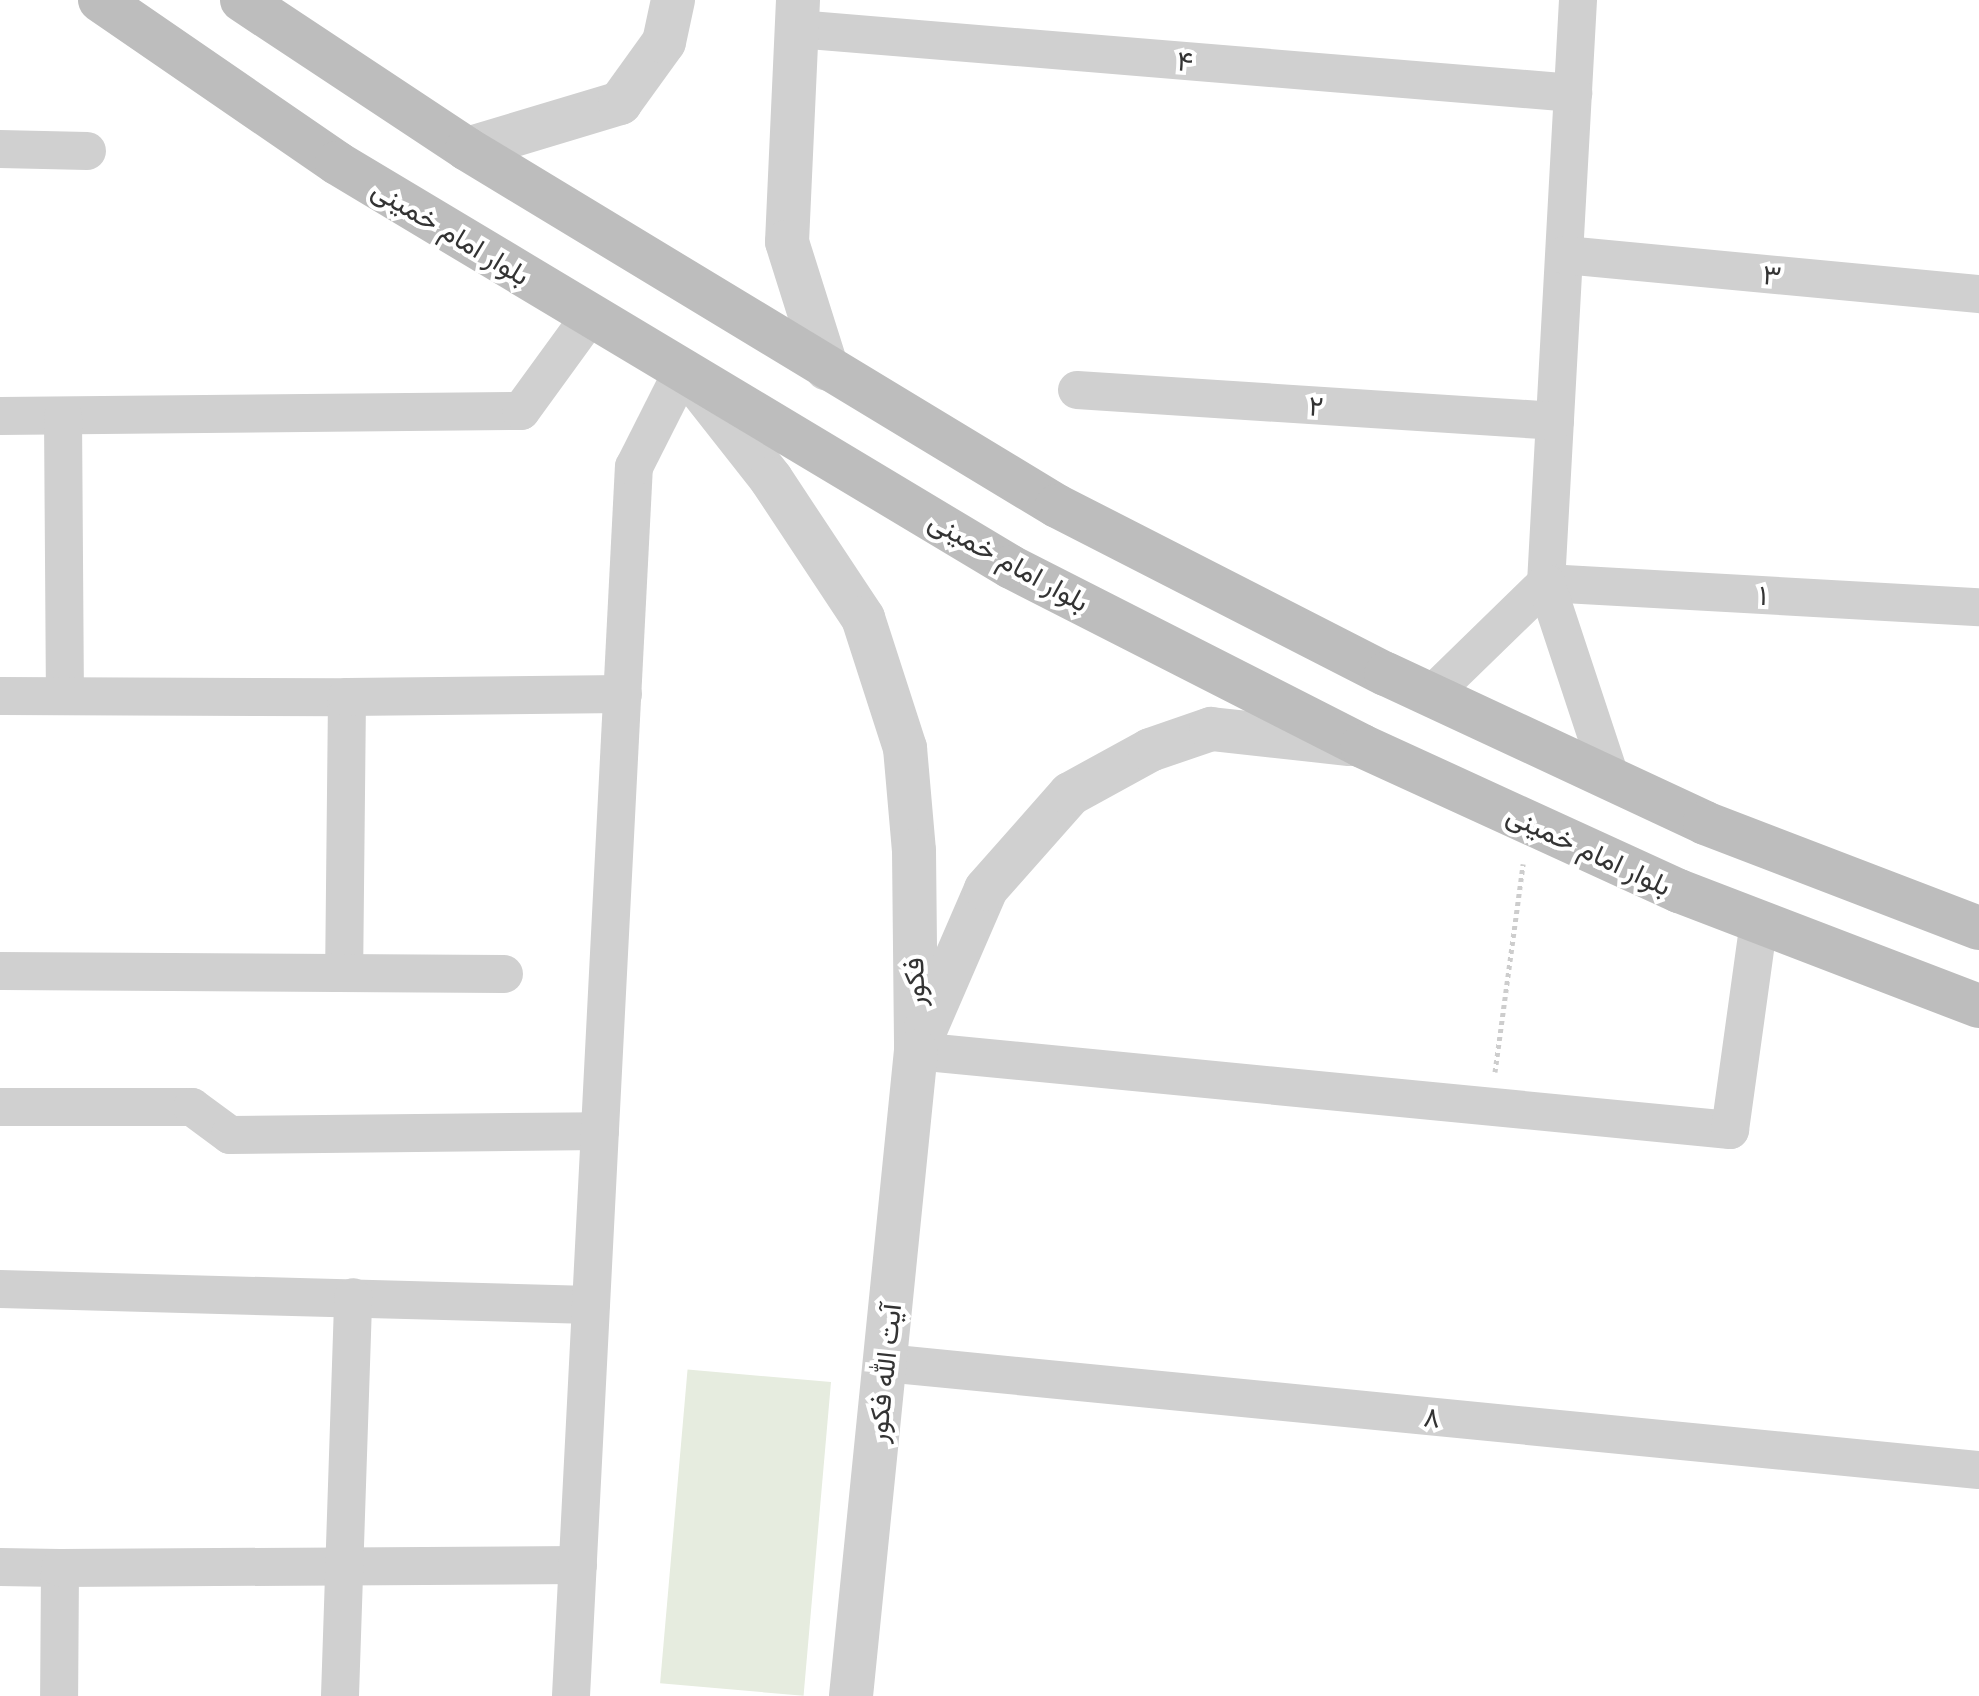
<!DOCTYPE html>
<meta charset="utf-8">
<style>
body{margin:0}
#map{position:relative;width:1979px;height:1696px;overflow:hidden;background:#fff;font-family:Figtree,Vazirmatn,sans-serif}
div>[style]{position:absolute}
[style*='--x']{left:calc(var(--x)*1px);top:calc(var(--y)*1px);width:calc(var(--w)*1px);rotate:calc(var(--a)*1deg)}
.green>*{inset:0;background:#e6ecdf;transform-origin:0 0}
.path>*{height:5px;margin-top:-2.5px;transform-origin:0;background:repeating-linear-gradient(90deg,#cdcdcd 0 4px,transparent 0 8px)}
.minor>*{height:38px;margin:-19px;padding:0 19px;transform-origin:19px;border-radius:19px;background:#d0d0d0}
.tertiary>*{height:44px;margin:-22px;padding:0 22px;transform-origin:22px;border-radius:22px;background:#d0d0d0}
.secondary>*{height:44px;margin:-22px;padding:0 22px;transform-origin:22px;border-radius:22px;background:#bdbdbd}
span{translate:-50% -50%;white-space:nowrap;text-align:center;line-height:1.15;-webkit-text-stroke:8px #fff;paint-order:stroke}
.street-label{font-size:28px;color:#333}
</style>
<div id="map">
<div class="green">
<div style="left:831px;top:1382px;width:315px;height:144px;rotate:95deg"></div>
</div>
<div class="path">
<div style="--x:1495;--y:1072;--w:210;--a:-82.3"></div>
</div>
<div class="minor">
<div style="--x:1578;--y:0;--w:584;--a:93.14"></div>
<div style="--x:1546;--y:583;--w:434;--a:3.2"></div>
<div style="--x:797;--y:29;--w:779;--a:4.71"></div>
<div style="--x:0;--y:149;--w:87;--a:1.3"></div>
<div style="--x:1565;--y:255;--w:416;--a:5.4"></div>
<div style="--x:1077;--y:390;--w:479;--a:3.7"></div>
<div style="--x:0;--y:416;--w:521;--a:-0.55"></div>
<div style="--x:521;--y:411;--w:117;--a:-54"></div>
<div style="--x:63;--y:416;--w:279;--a:89.6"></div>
<div style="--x:1431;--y:695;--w:161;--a:-44.2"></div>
<div style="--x:1546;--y:583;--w:206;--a:71.7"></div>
<div style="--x:0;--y:696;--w:347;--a:0.2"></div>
<div style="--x:347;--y:697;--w:275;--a:90.6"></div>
<div style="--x:347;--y:697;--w:276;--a:-0.6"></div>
<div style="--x:0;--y:971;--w:504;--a:0.34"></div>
<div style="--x:916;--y:1051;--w:818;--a:5.54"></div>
<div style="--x:1730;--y:1130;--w:210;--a:-82.1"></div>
<div style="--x:0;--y:1107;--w:192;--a:0"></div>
<div style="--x:192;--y:1107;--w:47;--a:36.4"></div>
<div style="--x:230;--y:1135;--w:370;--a:-0.6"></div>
<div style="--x:0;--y:1289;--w:591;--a:1.55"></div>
<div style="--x:885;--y:1363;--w:1099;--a:5.59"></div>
<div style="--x:0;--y:1567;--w:60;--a:1"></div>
<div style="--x:60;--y:1568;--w:128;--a:90.4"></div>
<div style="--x:60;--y:1568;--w:518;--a:-0.33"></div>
<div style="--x:340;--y:1696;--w:399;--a:-88.1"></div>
<div style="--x:571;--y:1696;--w:1231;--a:-87.07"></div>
<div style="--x:634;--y:467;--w:111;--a:-63.2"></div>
</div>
<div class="tertiary">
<div style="--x:798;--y:0;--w:242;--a:92.6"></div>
<div style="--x:787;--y:242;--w:133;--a:72.5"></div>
<div style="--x:467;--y:149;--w:160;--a:-16.7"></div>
<div style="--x:620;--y:103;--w:75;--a:-54.2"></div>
<div style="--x:664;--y:42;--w:43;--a:-77.9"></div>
<div style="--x:690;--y:376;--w:131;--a:51.8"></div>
<div style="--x:771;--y:479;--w:167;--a:56.5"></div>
<div style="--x:863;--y:618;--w:137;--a:72.1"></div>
<div style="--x:905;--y:748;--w:103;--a:85"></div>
<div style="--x:914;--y:851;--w:200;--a:89.4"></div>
<div style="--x:916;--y:1051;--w:176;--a:-66.6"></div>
<div style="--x:986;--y:889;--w:127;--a:-48.5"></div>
<div style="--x:1070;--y:794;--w:91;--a:-28.8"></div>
<div style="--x:1150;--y:750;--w:65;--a:-19"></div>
<div style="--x:1211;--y:729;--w:139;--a:6.2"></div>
<div style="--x:851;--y:1696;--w:648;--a:-84.25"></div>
</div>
<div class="secondary">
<div style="--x:100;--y:0;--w:288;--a:34.5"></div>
<div style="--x:337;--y:163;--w:786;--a:30.94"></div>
<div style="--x:1011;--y:567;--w:394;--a:27"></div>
<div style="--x:1362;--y:746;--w:349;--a:24.6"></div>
<div style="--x:1679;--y:891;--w:321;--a:21"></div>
<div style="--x:242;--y:0;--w:270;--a:33.5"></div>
<div style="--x:467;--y:149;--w:690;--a:31.18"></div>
<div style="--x:1057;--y:506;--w:369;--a:27.1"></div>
<div style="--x:1386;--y:674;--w:352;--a:25"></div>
<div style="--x:1705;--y:823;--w:293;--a:21"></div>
</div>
<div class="street-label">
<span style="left:1185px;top:61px;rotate:5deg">۴</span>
<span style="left:451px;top:232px;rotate:31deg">بلوار امام خمینی</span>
<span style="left:1772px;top:275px;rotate:5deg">۳</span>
<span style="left:1316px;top:406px;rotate:4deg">۲</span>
<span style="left:1009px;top:561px;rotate:29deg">بلوار امام خمینی</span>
<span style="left:1763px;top:595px;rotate:3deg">۱</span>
<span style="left:1589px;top:850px;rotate:25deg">بلوار امام خمینی</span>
<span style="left:914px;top:982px;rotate:-92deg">فکور</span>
<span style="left:884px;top:1373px;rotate:-84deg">آیت الله فکور</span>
<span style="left:1432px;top:1417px;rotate:6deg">۸</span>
</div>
</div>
